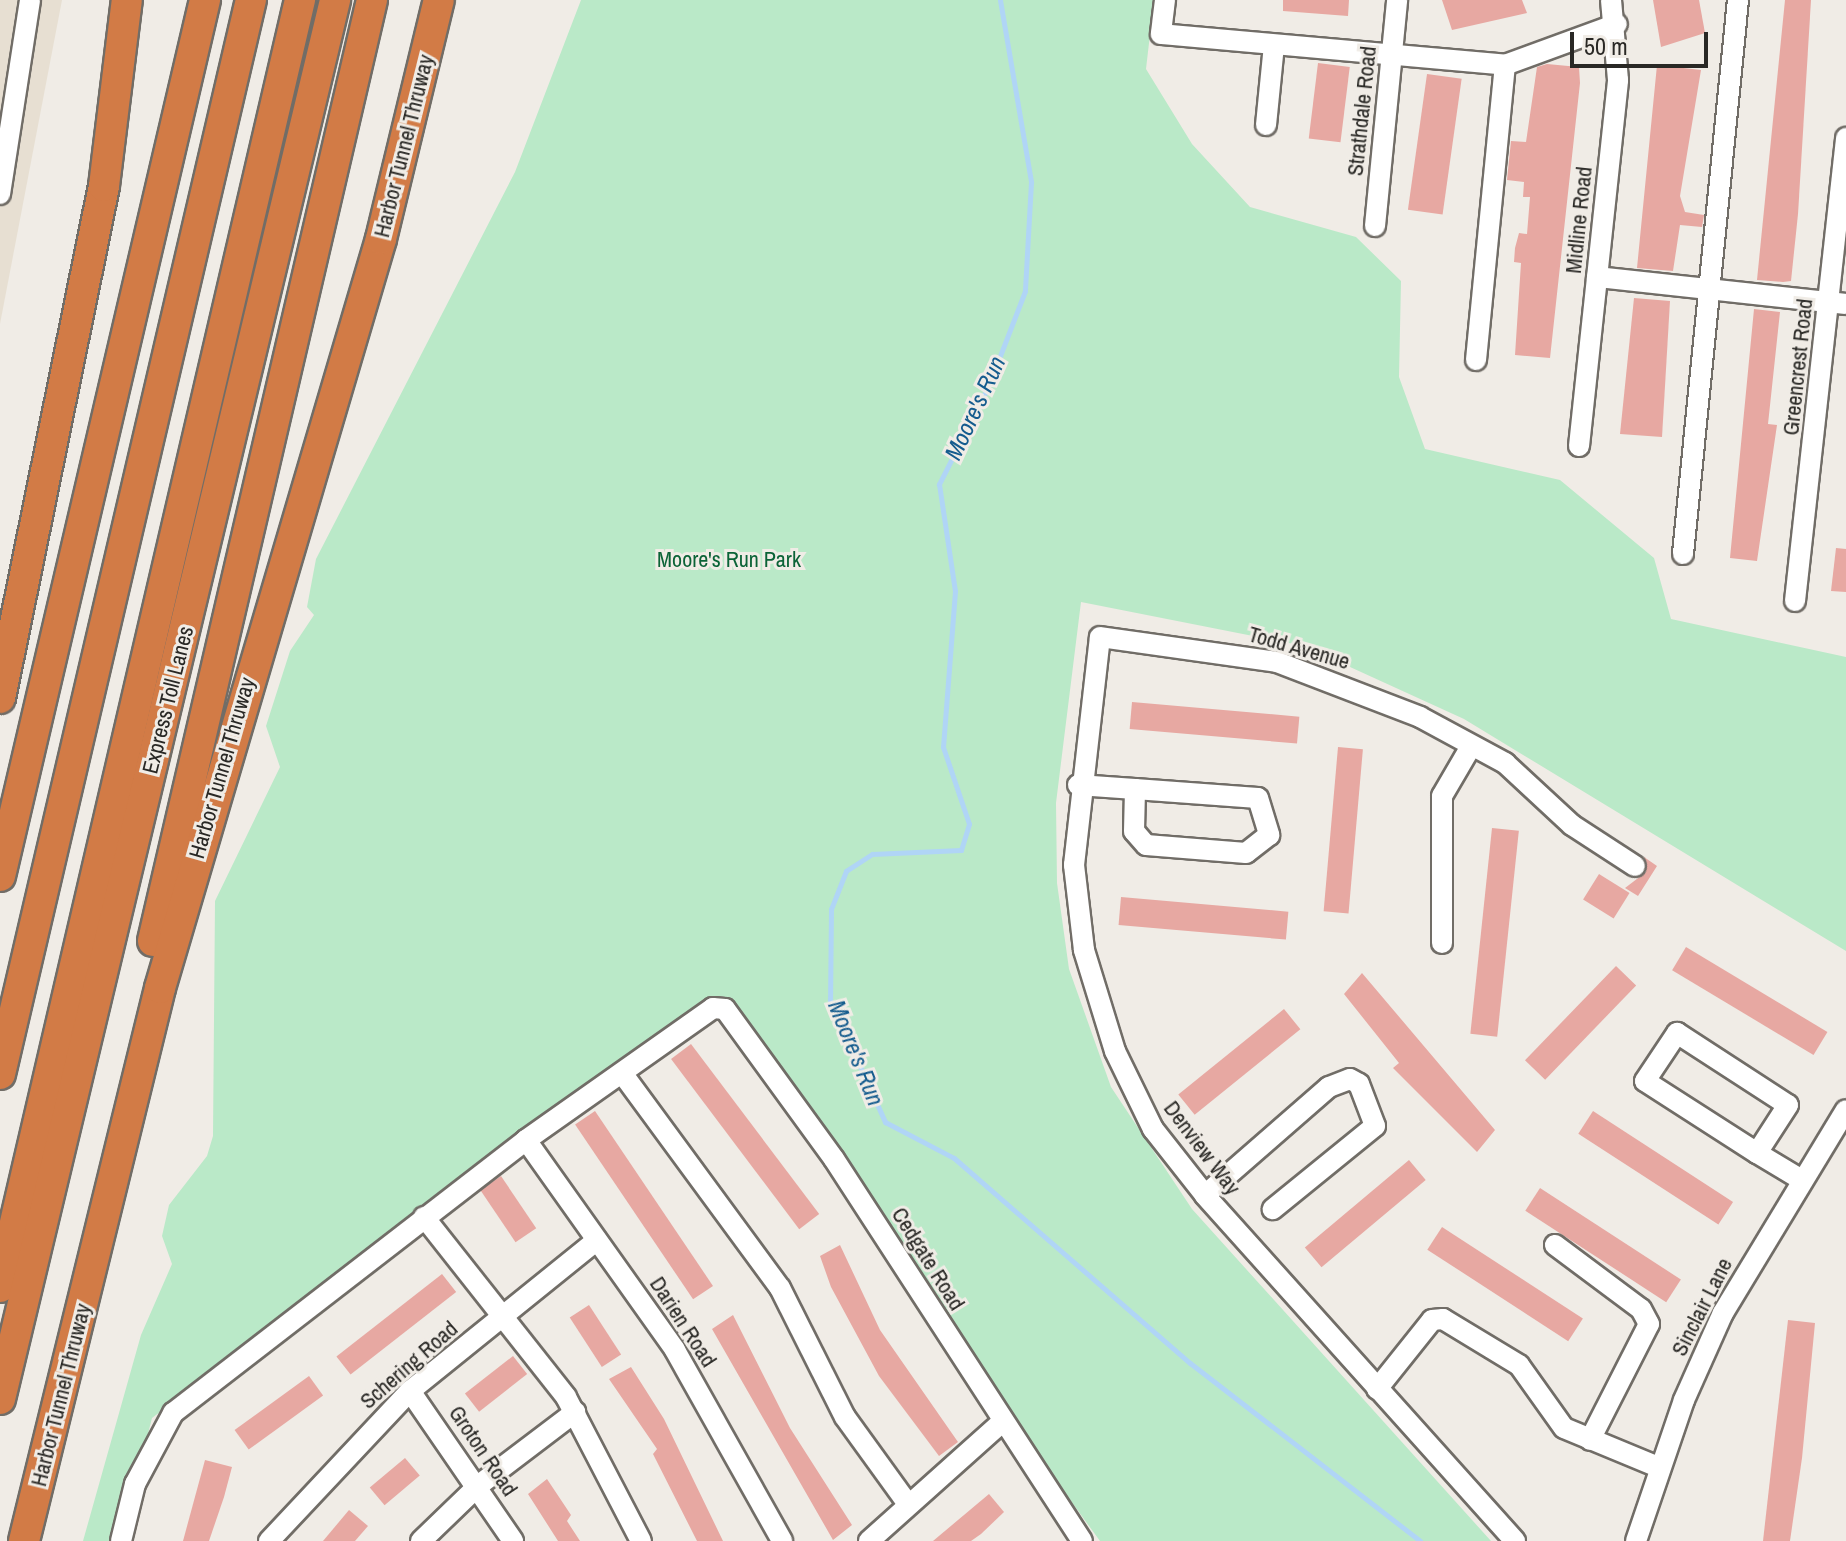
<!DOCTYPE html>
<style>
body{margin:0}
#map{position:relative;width:1846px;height:1541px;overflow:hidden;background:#f0ece6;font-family:"Archivo Narrow",sans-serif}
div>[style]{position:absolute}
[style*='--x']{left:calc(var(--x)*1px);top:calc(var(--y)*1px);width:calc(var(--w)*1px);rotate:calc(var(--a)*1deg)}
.built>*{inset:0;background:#e7dfd2}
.green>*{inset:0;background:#bae9c8}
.stream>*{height:5px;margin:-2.5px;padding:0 2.5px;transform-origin:2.5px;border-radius:2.5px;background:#b0d5f6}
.building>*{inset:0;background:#e7a8a2;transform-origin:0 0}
.roads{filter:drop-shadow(2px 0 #716d67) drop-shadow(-2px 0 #716d67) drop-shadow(0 2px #716d67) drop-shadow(0 -2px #716d67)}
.minor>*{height:20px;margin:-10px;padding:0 10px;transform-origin:10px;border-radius:10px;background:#fff}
.highway>*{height:30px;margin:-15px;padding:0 15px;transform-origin:15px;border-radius:15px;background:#d27b46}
span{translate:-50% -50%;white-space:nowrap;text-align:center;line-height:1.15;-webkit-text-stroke:6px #f0ece6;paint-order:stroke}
.street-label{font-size:22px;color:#292825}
.park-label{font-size:22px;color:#0b6337}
.water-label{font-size:24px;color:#155c8e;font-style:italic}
.scale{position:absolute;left:1570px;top:32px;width:138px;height:36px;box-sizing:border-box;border:4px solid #292825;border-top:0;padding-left:10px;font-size:24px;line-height:28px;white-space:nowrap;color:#292825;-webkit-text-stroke:6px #f0ece6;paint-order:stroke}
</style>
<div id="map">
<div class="built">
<div style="clip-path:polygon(0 0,62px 0,0 324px)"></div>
</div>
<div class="green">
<div style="clip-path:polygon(581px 0,1154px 0,1146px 69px,1192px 144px,1250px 207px,1356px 237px,1401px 281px,1399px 377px,1425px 449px,1560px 480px,1654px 558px,1671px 619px,1846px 657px,1846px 951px,1464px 719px,1304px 646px,1081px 602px,1056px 803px,1057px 883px,1069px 969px,1111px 1087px,1192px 1209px,1491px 1541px,1100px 1541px,988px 1387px,924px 1277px,722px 996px,654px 1037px,152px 1418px,121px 1541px,83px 1541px,141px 1335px,172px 1264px,162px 1236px,169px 1205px,207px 1156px,213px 1136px,215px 901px,280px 767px,266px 726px,290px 651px,314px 615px,307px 607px,316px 559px,515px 172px)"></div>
</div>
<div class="stream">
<div style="--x:1000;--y:0;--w:185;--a:80.3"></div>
<div style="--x:1031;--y:182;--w:109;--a:93.2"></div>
<div style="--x:1025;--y:291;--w:103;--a:111.1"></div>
<div style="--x:988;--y:387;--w:109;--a:116.8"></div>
<div style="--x:939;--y:484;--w:108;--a:81.5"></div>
<div style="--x:955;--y:591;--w:156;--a:94.4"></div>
<div style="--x:943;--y:747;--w:81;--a:71.3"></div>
<div style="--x:969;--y:824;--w:27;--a:107"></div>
<div style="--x:961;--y:850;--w:89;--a:177.4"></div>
<div style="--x:872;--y:854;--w:31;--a:147"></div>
<div style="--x:846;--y:871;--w:41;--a:111.5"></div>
<div style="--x:831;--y:909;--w:91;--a:90.6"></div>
<div style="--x:830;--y:1000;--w:134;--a:65.7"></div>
<div style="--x:885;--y:1122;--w:78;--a:27.6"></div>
<div style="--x:954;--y:1158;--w:313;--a:41"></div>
<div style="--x:1190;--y:1363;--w:291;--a:37.7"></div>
</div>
<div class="building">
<div style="clip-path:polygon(1283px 0,1349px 0,1348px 16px,1283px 11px)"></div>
<div style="clip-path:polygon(1442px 0,1522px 0,1527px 13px,1452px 30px)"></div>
<div style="clip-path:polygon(1653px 0,1699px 0,1705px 33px,1661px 47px)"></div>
<div style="clip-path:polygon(1785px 0,1811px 0,1798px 214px,1791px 281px,1783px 282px,1757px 280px)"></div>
<div style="left:1318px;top:63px;width:32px;height:76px;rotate:7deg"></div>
<div style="clip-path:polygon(1547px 64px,1579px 67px,1580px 83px,1550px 358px,1515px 355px,1521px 263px,1514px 262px,1515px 248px,1519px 233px,1527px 234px,1530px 197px,1523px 197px,1524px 182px,1507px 180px,1511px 141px,1526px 142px,1537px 67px)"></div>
<div style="clip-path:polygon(1657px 65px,1701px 70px,1680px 196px,1685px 212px,1704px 215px,1702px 227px,1680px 225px,1673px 271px,1637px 268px)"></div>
<div style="left:1427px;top:74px;width:35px;height:137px;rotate:8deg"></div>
<div style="clip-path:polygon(1634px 298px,1670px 301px,1662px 437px,1620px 434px)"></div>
<div style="clip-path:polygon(1754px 309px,1780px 312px,1768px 424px,1777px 425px,1757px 561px,1730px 558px)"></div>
<div style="clip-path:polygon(1836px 548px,1846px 549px,1846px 592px,1831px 591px)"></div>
<div style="left:1132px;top:702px;width:168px;height:27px;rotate:5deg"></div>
<div style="left:1338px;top:747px;width:25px;height:165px;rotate:5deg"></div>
<div style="left:1492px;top:828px;width:27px;height:207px;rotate:6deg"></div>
<div style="clip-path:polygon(1644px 857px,1657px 866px,1638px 896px,1625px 888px,1646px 872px)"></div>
<div style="left:1599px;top:874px;width:36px;height:30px;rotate:32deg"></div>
<div style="left:1121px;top:897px;width:168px;height:28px;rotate:5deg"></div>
<div style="left:1686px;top:947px;width:165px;height:27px;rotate:31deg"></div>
<div style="left:1616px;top:966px;width:28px;height:131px;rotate:44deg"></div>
<div style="clip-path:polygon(1362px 973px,1495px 1130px,1477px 1152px,1393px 1068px,1399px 1063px,1344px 994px)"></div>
<div style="left:1284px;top:1009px;width:26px;height:136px;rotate:51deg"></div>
<div style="left:691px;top:1044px;width:213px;height:25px;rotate:53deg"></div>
<div style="left:595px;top:1111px;width:211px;height:24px;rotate:56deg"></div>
<div style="left:1593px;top:1111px;width:167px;height:27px;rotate:33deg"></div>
<div style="left:1409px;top:1160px;width:26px;height:136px;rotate:50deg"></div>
<div style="left:501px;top:1176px;width:63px;height:25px;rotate:56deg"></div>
<div style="left:1540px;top:1188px;width:168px;height:27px;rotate:33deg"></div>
<div style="left:1442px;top:1227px;width:168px;height:27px;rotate:33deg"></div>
<div style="clip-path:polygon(840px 1245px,880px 1330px,958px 1442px,939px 1456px,879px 1376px,831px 1287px,820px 1256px)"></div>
<div style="left:442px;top:1274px;width:23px;height:134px;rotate:52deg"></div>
<div style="left:589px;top:1305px;width:59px;height:23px;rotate:57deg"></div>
<div style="clip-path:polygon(733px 1315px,790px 1428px,852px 1525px,833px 1540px,712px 1329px)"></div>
<div style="clip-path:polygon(1788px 1320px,1815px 1323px,1802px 1458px,1790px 1541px,1763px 1541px)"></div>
<div style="left:513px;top:1356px;width:23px;height:61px;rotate:52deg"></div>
<div style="clip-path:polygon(631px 1367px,664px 1419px,723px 1541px,697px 1541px,653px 1454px,657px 1449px,609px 1379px)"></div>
<div style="left:309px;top:1376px;width:24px;height:92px;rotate:54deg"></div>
<div style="left:405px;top:1458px;width:23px;height:46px;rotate:50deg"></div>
<div style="clip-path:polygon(205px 1460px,232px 1467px,224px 1497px,209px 1541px,183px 1541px)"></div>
<div style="clip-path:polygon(547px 1479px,571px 1515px,567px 1521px,580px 1541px,558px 1541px,528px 1494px)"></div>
<div style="clip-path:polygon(989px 1494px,1004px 1512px,981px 1534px,971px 1541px,933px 1541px)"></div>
<div style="clip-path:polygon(349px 1510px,368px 1526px,355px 1541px,323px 1541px)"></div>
</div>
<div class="roads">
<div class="minor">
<div style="--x:1165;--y:0;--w:34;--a:97"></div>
<div style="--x:1161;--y:34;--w:345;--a:5.1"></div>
<div style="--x:1266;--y:125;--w:80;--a:-84.3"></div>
<div style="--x:0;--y:194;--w:196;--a:-81.2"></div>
<div style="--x:1375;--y:226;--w:227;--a:-84.4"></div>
<div style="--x:1597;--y:277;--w:250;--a:6.2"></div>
<div style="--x:1476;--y:360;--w:296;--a:-84.4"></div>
<div style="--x:1505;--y:65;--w:119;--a:-20.1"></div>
<div style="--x:1579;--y:446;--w:368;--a:-83.9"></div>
<div style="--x:1618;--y:80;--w:80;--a:-95"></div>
<div style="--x:1683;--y:554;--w:557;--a:-84.33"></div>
<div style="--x:1795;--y:601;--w:466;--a:-83.7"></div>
<div style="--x:1078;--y:785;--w:57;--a:4"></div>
<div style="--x:1135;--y:789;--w:123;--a:4.2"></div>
<div style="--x:1258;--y:798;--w:39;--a:73"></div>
<div style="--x:1269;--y:835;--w:29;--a:142"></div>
<div style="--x:1246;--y:853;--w:100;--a:-175.4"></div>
<div style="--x:1146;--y:845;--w:18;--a:-131"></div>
<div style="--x:1134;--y:831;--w:42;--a:-88.6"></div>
<div style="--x:1442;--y:943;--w:147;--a:-90"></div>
<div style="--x:1442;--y:796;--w:56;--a:-59.7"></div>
<div style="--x:1677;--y:1033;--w:132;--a:33"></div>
<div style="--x:1788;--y:1105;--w:57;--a:122.9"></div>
<div style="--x:1757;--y:1153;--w:133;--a:-147.3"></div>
<div style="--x:1645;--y:1081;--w:58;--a:-56.3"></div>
<div style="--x:622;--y:1073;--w:267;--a:53.7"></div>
<div style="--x:780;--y:1288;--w:144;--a:63.3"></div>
<div style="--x:845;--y:1417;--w:107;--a:54.1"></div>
<div style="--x:526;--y:1140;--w:257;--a:54.6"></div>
<div style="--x:675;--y:1350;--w:219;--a:60.7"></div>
<div style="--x:1757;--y:1153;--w:52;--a:31"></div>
<div style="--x:1205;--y:1195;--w:164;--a:-41.1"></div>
<div style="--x:1329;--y:1087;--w:22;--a:-21"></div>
<div style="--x:1350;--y:1079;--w:10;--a:29"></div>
<div style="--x:1359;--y:1084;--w:45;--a:69.1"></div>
<div style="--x:1375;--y:1126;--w:132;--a:140.9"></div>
<div style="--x:424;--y:1217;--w:229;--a:51.7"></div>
<div style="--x:566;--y:1397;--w:162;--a:62.5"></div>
<div style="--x:1555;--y:1245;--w:107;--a:36.7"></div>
<div style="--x:1641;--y:1309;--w:17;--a:62"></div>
<div style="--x:1649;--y:1324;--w:130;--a:117"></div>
<div style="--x:1377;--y:1389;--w:88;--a:-51.4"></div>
<div style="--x:1432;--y:1320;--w:11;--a:-5"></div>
<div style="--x:1443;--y:1319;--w:89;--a:31.2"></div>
<div style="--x:1519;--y:1365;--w:77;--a:54.5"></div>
<div style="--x:1564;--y:1428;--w:102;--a:22.5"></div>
<div style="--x:410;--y:1391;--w:182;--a:55.5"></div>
<div style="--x:121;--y:1541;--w:59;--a:-76.2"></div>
<div style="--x:135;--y:1484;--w:81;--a:-61.8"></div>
<div style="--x:173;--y:1413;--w:446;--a:-37.7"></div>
<div style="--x:526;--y:1140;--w:229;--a:-35.2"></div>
<div style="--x:713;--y:1008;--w:12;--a:5"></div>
<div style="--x:725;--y:1009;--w:185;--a:54"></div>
<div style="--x:834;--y:1159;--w:455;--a:57"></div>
<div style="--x:269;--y:1541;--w:206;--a:-46.8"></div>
<div style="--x:410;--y:1391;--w:240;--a:-38.9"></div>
<div style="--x:421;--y:1541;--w:81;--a:-44"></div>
<div style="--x:479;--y:1485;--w:121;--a:-37.2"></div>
<div style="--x:869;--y:1541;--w:177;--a:-41.8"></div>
<div style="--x:1515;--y:1541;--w:465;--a:-131.9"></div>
<div style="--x:1205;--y:1195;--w:84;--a:-128.2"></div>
<div style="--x:1153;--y:1129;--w:87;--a:-116"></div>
<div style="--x:1115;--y:1051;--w:106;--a:-107.1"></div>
<div style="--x:1084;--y:950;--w:86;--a:-96.7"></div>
<div style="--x:1074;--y:865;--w:229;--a:-83.5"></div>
<div style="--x:1100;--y:637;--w:179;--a:8"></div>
<div style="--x:1277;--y:662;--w:153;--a:21"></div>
<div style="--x:1420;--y:717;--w:97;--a:28.4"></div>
<div style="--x:1505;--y:763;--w:91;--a:42.8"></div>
<div style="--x:1572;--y:825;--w:75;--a:33.1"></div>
<div style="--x:1636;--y:1541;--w:149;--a:-71.2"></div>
<div style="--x:1684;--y:1400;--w:95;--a:-65.9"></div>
<div style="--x:1723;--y:1313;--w:237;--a:-58.8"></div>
</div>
<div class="highway">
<div style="--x:0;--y:698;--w:522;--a:-78.52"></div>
<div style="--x:104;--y:186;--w:187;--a:-83"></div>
<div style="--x:0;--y:876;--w:900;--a:-76.83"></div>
<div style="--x:153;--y:941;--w:966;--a:-76.9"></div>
<div style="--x:0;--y:1074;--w:1103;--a:-76.85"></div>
<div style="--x:0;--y:1287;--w:1322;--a:-76.88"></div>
<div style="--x:0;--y:1399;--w:1439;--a:-76.53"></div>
<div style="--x:24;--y:1541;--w:569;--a:-76.18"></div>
<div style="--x:160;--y:988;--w:781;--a:-73.56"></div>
<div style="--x:381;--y:239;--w:246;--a:-76.4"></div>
</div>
</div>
<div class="street-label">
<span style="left:1362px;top:111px;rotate:-84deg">Strathdale Road</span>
<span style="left:404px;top:146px;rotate:-76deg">Harbor Tunnel Thruway</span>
<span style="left:1579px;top:220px;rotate:-84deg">Midline Road</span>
<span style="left:1798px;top:367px;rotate:-84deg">Greencrest Road</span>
<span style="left:1299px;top:648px;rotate:16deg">Todd Avenue</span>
<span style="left:168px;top:700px;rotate:-76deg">Express Toll Lanes</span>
<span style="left:222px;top:768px;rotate:-74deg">Harbor Tunnel Thruway</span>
<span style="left:1202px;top:1148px;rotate:53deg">Denview Way</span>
<span style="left:928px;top:1259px;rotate:58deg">Cedgate Road</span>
<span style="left:1702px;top:1307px;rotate:-63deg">Sinclair Lane</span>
<span style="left:683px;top:1322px;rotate:57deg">Darien Road</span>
<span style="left:409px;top:1365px;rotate:-41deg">Schering Road</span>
<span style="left:61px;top:1395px;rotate:-76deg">Harbor Tunnel Thruway</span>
<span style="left:483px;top:1451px;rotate:56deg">Groton Road</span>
</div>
<div class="park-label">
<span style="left:729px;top:560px">Moore's Run Park</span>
</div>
<div class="water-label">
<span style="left:975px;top:408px;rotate:-65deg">Moore's Run</span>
<span style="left:856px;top:1053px;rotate:68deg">Moore's Run</span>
</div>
<div class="scale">50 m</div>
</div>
